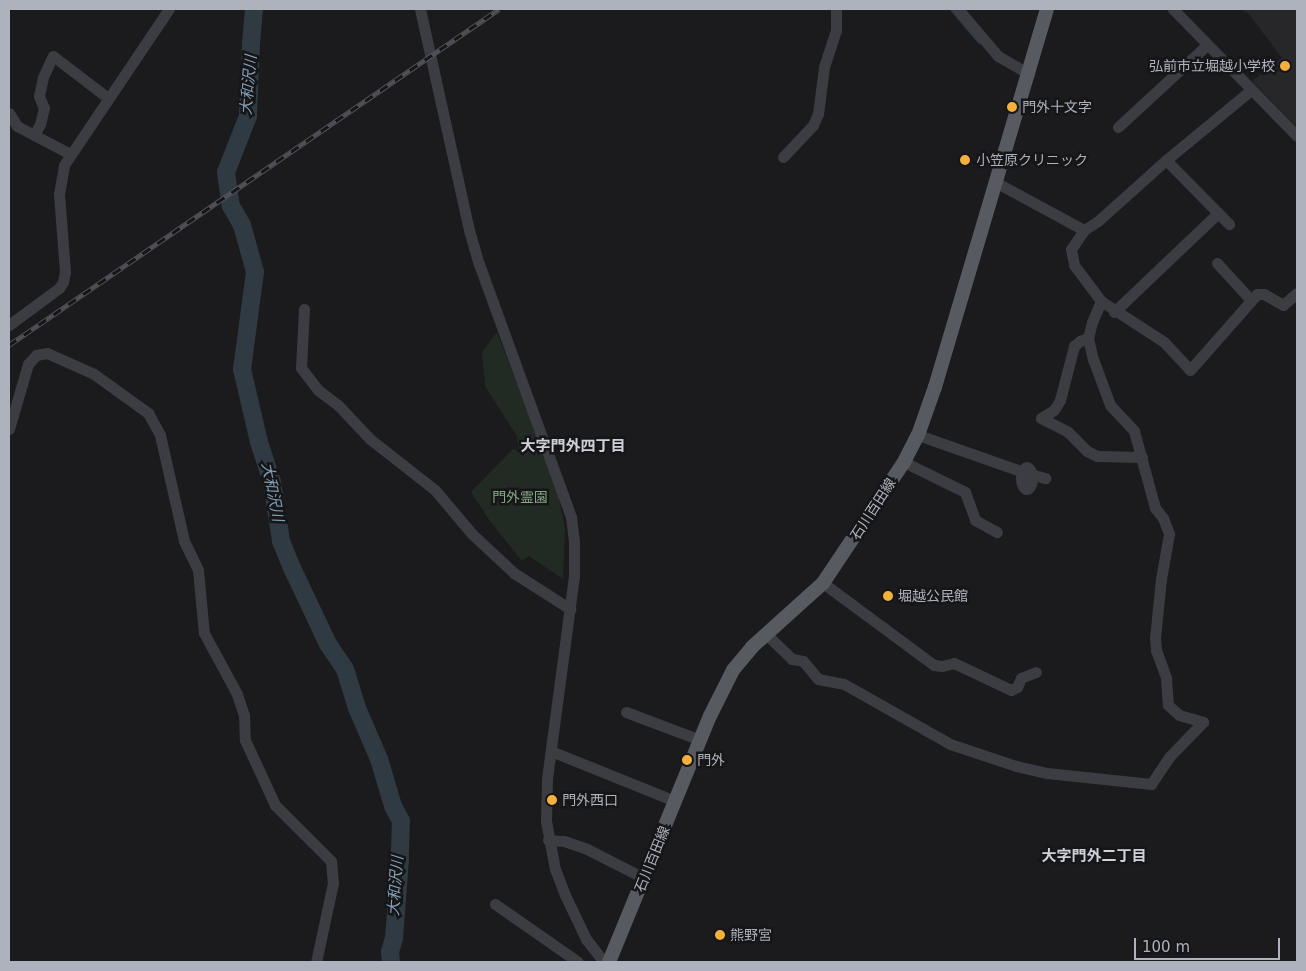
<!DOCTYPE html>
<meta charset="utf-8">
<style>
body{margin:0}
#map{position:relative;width:1306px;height:971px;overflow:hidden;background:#1b1b1d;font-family:"DejaVu Sans","Noto Sans JP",sans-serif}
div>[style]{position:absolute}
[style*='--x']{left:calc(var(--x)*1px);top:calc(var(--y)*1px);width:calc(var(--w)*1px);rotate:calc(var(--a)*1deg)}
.built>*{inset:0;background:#27272a}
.green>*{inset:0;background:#222b23}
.stream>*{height:3px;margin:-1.5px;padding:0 1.5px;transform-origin:1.5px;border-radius:1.5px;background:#303a42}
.river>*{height:18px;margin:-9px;padding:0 9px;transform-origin:9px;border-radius:9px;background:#303a42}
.minor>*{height:11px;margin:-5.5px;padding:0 5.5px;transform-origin:5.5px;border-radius:5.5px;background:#3c3d42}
.minor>.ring{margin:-5.5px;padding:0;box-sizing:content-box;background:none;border:11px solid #3c3d42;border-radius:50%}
.major>*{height:14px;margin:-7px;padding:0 7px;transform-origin:7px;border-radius:7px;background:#585a61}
.rail>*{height:5px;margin-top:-2.5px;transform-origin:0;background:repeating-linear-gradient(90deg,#161618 0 9px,#4f5157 0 18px);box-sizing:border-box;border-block:1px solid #4f5157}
.dots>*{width:14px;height:14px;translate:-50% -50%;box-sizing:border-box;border:2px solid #161618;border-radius:50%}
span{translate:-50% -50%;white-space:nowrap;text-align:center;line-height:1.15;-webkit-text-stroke:5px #161618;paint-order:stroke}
.poi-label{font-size:14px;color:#adb2bc}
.right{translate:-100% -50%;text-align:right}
.left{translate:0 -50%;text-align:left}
.park-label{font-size:14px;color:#85a786}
.street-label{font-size:14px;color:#adb2bc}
.water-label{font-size:15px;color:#85a1b7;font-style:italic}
.neighbourhood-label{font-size:15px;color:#ced1d8;font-weight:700}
.frame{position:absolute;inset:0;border:10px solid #adb2bc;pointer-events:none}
.scale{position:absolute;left:1134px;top:938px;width:146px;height:22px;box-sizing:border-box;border:2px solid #adb2bc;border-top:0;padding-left:6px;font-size:15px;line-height:18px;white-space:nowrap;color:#adb2bc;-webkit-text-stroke:4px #161618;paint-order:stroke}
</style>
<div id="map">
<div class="built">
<div style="clip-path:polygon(1240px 9px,1297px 9px,1297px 127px,1252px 81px,1282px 58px,1249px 14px)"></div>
</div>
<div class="green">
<div style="clip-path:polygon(497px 332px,556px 485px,565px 528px,563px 579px,529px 556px,522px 561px,490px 521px,471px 492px,513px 449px,519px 450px,517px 436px,485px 386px,482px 352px)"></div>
</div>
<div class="stream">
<div style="--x:951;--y:9;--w:43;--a:49.7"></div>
</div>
<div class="river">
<div style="--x:254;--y:9;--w:34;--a:95"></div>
<div style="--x:251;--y:43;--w:73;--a:92.4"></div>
<div style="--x:248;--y:116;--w:60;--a:111.4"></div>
<div style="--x:226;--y:172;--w:34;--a:82"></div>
<div style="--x:231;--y:206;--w:22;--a:60"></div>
<div style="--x:242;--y:225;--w:49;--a:74.5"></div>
<div style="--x:255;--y:272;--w:98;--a:97.6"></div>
<div style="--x:242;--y:369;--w:75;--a:76.9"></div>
<div style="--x:259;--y:442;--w:42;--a:72"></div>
<div style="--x:272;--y:482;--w:60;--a:81.3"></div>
<div style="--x:281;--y:541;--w:31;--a:68"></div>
<div style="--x:293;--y:570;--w:82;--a:64.7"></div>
<div style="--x:328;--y:644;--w:30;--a:56"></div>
<div style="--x:345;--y:669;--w:41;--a:72.9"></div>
<div style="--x:357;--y:708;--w:56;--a:66.7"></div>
<div style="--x:379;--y:759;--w:49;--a:73.4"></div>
<div style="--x:393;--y:806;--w:17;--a:62"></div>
<div style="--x:401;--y:821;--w:38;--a:92"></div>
<div style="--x:400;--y:859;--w:79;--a:94.3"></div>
<div style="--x:394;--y:938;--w:15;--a:106"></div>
<div style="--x:390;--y:952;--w:10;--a:84"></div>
</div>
<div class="minor">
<div style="--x:420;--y:9;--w:226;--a:77.5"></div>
<div style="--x:469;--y:230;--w:35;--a:74"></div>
<div style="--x:479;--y:264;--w:269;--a:70"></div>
<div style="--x:571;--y:517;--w:24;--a:83"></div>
<div style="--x:574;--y:541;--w:35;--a:90"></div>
<div style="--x:574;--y:576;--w:205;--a:97.6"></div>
<div style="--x:547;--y:779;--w:42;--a:91.4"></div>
<div style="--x:546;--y:821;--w:49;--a:79.4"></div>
<div style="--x:555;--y:869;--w:28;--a:69"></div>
<div style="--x:565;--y:895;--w:49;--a:64.5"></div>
<div style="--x:586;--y:939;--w:29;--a:52"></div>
<div style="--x:958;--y:9;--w:62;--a:49.6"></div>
<div style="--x:998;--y:56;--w:36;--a:30"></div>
<div style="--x:1173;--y:9;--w:177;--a:45.7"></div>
<div style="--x:1251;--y:90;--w:110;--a:140.5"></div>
<div style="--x:1166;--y:160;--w:91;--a:138.1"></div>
<div style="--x:1098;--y:221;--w:17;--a:147"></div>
<div style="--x:1084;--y:230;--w:23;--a:124"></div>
<div style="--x:1071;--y:249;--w:16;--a:79"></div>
<div style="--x:1074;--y:265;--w:45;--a:53.1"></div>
<div style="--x:1101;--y:301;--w:75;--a:33.1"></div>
<div style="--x:1164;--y:342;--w:38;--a:47"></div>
<div style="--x:1190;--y:370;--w:101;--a:-48.6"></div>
<div style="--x:1257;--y:294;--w:7;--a:0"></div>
<div style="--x:1264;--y:294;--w:22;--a:30"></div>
<div style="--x:1283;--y:305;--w:18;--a:-41"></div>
<div style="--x:9;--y:113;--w:15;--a:58"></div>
<div style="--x:17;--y:126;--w:60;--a:27.8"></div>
<div style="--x:1118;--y:127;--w:121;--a:-42.7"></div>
<div style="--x:34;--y:135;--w:13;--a:-61"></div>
<div style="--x:40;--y:124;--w:16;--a:-76"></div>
<div style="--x:44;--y:108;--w:13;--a:-113"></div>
<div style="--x:39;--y:96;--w:19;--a:-78"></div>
<div style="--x:43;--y:77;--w:23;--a:-65"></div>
<div style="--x:53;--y:56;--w:69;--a:37.4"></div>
<div style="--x:783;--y:157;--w:44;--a:-46.8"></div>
<div style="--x:813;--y:125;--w:12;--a:-66"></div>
<div style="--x:818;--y:114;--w:47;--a:-82.7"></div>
<div style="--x:824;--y:67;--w:38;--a:-72"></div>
<div style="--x:836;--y:31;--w:22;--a:-90"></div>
<div style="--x:1166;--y:160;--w:90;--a:45.5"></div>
<div style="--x:997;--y:183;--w:99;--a:28.4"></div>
<div style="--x:1217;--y:263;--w:49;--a:47.5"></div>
<div style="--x:1101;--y:301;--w:23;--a:113"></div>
<div style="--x:1092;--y:322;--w:16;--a:104"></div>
<div style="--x:1088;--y:338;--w:22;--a:77"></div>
<div style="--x:1093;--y:359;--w:49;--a:69.7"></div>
<div style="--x:1110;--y:405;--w:35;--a:47"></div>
<div style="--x:1134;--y:431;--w:80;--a:74.7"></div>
<div style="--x:1155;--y:508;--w:13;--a:51"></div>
<div style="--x:1163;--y:518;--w:17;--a:69"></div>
<div style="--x:1169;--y:534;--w:46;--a:100.1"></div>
<div style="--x:1161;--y:579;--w:59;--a:95.8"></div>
<div style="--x:1155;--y:638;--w:12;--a:85"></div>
<div style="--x:1156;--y:650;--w:30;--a:70"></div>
<div style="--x:1166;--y:678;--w:27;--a:86"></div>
<div style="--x:1168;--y:705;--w:15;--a:42"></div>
<div style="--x:1179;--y:715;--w:25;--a:16"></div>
<div style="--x:304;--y:309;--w:59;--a:92.9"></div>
<div style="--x:301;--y:368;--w:28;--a:52"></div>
<div style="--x:318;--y:390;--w:25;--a:37"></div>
<div style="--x:338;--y:405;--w:47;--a:46.7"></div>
<div style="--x:370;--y:439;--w:83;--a:38.1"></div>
<div style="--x:435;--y:490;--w:57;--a:49.9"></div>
<div style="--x:472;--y:534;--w:57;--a:42.9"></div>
<div style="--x:514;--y:573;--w:67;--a:32.7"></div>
<div style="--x:1114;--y:312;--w:144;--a:-43.6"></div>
<div style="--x:9;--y:325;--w:62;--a:-36.5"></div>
<div style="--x:59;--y:288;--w:7;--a:-56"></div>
<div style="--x:63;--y:282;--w:10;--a:-79"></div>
<div style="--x:65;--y:272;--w:78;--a:-94.4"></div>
<div style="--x:59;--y:194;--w:29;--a:-80"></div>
<div style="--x:64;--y:165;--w:188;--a:-56.1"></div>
<div style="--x:1041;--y:418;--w:30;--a:27"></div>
<div style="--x:1068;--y:432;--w:27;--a:45"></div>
<div style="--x:1087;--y:451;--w:11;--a:27"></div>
<div style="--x:1097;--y:456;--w:45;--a:1.3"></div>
<div style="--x:1041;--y:418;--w:15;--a:-32"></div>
<div style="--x:1054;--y:410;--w:12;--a:-59"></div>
<div style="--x:1060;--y:400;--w:56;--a:-75.5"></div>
<div style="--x:1074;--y:346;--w:8;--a:-40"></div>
<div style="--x:1080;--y:341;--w:9;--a:-21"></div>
<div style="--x:9;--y:429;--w:68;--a:-73.7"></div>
<div style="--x:28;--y:364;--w:12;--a:-48"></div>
<div style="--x:36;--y:355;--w:11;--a:-10"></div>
<div style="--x:47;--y:353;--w:51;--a:24.1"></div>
<div style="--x:94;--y:374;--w:67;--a:35.8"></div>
<div style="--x:148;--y:413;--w:25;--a:61"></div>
<div style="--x:160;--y:435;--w:109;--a:77.2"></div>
<div style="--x:184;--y:541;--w:32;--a:64"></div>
<div style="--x:198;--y:570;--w:63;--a:84.6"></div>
<div style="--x:204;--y:633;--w:69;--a:61.6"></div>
<div style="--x:237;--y:694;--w:22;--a:72"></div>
<div style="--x:244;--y:715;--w:25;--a:88"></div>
<div style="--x:245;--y:740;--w:72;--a:65.2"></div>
<div style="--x:275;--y:805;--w:79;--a:45"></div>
<div style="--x:331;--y:861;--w:22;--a:85"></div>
<div style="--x:333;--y:883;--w:81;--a:102.1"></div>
<div style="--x:918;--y:435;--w:109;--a:19.3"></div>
<div style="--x:904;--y:462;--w:68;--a:26.2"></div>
<div style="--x:965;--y:492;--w:30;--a:70"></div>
<div style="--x:975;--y:520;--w:25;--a:29"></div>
<div class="ring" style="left:1021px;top:467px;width:-1px;height:-1px"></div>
<div style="--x:1030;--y:474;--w:16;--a:15"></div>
<div style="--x:823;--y:583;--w:138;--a:36.5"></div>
<div style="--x:934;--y:665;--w:8;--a:7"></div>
<div style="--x:942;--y:666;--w:12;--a:-14"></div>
<div style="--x:954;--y:663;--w:63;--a:25.3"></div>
<div style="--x:1011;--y:690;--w:7;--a:-27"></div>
<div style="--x:1017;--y:687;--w:10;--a:-66"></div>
<div style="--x:1021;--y:678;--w:16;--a:-22"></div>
<div style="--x:766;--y:634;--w:36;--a:44"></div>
<div style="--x:792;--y:659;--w:11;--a:10"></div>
<div style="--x:803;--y:661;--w:23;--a:50"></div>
<div style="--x:818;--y:679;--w:26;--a:11"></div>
<div style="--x:844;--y:684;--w:122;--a:29.5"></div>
<div style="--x:950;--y:744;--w:70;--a:18.4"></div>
<div style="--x:1016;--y:766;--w:32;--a:13"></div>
<div style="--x:1047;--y:773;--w:105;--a:6"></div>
<div style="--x:1151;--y:784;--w:32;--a:-56"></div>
<div style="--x:1169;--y:757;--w:49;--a:-45.8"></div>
<div style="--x:626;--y:712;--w:79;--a:20.7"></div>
<div style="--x:551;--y:751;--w:134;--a:22"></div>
<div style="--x:548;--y:840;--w:16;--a:4"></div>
<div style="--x:564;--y:841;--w:24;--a:19"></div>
<div style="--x:587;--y:849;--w:64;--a:27"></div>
<div style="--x:495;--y:904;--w:101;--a:34.9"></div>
</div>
<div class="major">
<div style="--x:609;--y:962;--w:266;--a:-67.7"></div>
<div style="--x:710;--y:716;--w:51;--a:-63.4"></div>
<div style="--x:733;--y:670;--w:30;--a:-50"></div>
<div style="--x:752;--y:647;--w:96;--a:-42"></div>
<div style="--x:823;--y:583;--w:146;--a:-56.2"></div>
<div style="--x:904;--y:462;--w:30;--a:-63"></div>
<div style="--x:918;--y:435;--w:51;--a:-70.5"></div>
<div style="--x:935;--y:387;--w:394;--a:-73.5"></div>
</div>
<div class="rail">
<div style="--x:9;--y:345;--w:594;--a:-34.44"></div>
</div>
<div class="dots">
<div style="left:1285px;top:66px;background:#f3b03d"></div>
<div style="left:1012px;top:107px;background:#f3b03d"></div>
<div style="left:965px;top:160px;background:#f3b03d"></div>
<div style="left:888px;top:596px;background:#f3b03d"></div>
<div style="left:687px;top:760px;background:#f3b03d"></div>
<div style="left:552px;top:800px;background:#f3b03d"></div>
<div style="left:720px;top:935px;background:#f3b03d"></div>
</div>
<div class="poi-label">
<span class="right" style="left:1275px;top:66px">弘前市立堀越小学校</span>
<span class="left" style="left:1022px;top:107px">門外十文字</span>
<span class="left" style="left:976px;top:160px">小笠原クリニック</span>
<span class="left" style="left:898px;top:596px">堀越公民館</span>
<span class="left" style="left:697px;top:760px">門外</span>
<span class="left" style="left:562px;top:800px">門外西口</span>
<span class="left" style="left:730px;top:935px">熊野宮</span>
</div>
<div class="park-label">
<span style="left:520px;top:497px">門外霊園</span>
</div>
<div class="street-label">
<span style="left:873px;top:509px;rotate:-57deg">石川百田線</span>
<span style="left:652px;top:859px;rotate:-68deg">石川百田線</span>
</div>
<div class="water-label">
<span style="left:249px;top:85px;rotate:-85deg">大和沢川</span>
<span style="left:272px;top:492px;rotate:79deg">大和沢川</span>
<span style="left:396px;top:886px;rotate:-86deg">大和沢川</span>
</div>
<div class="neighbourhood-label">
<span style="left:573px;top:447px">大字門外四丁目</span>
<span style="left:1094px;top:857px">大字門外二丁目</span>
</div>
<div class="frame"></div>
<div class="scale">100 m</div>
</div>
